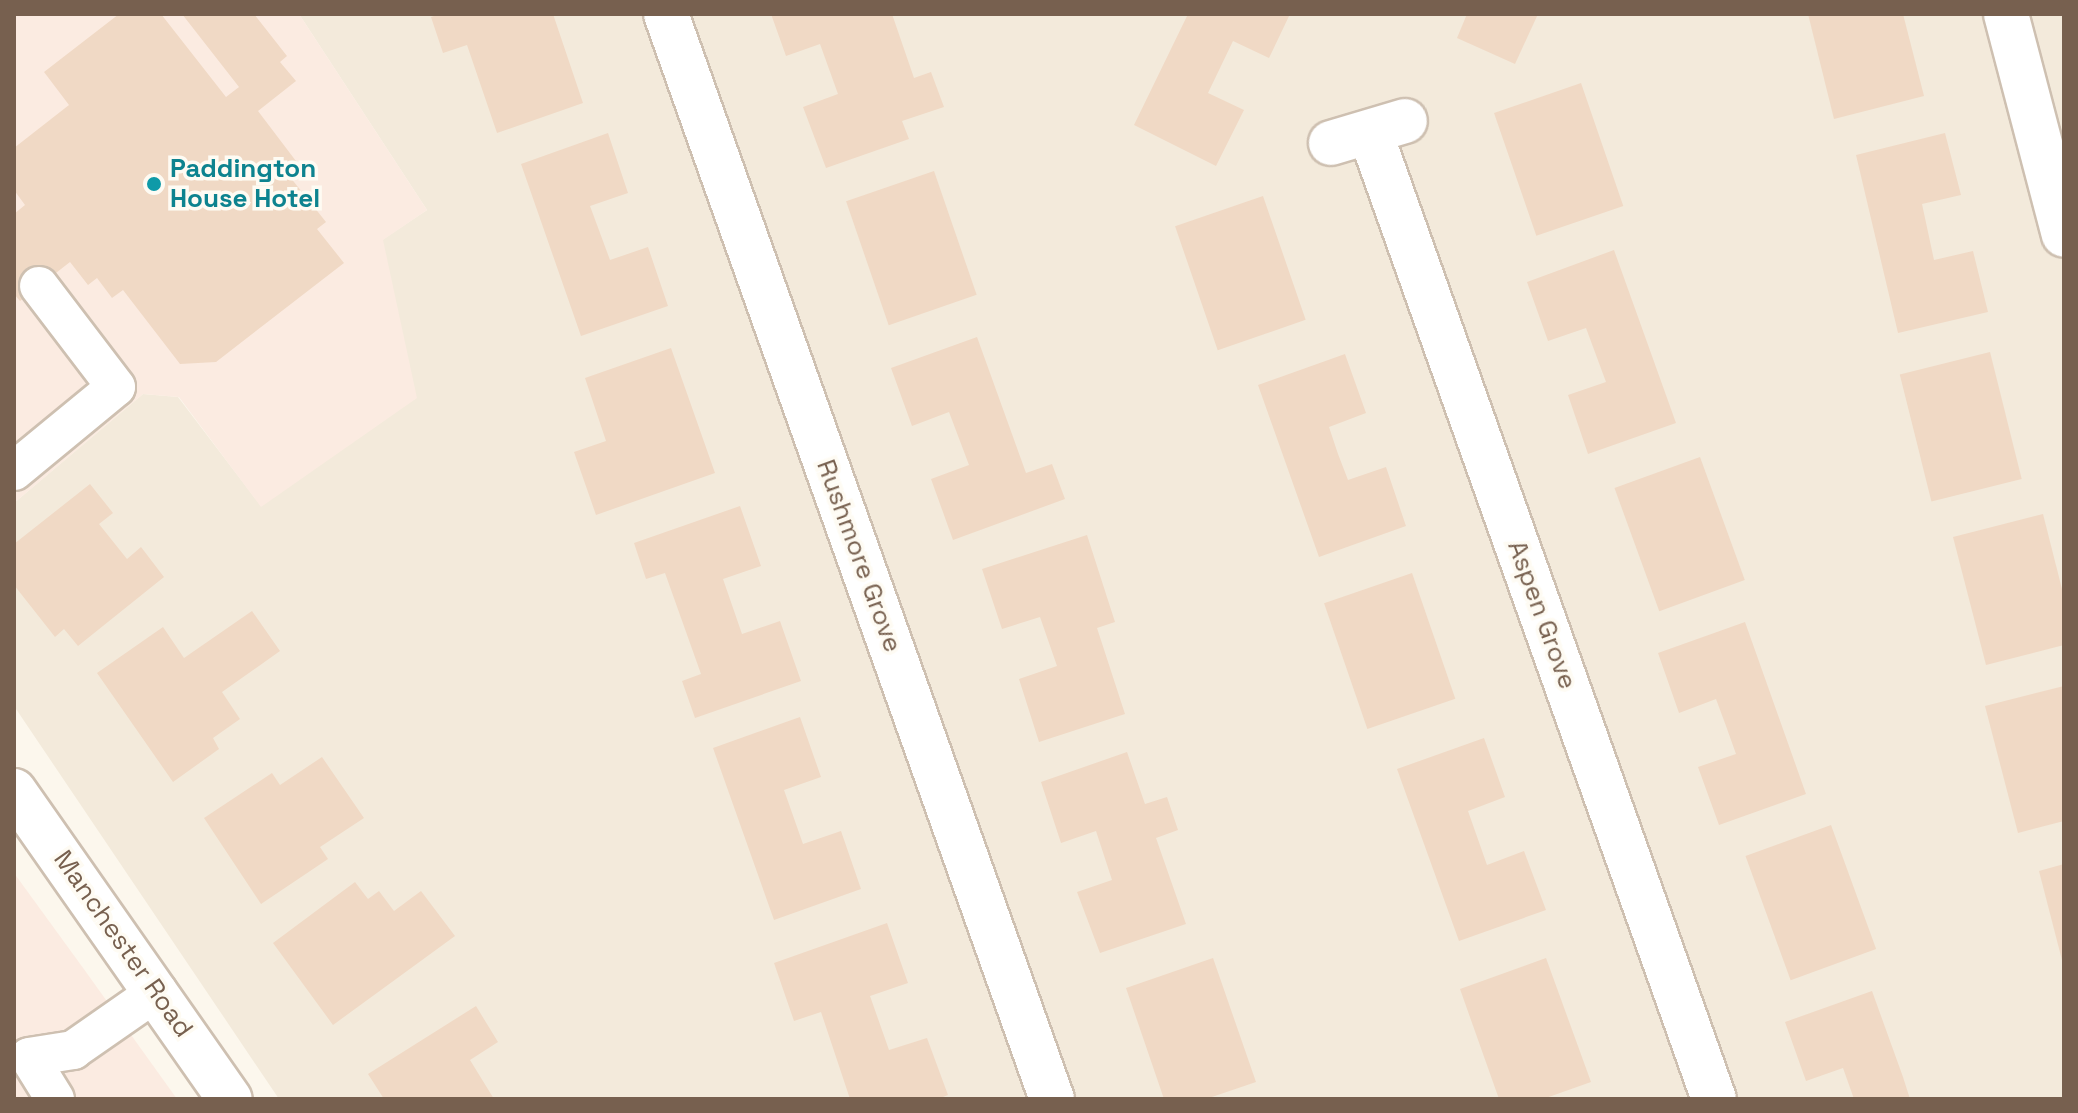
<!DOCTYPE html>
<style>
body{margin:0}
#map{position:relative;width:2078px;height:1113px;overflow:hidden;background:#fcf7ed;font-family:"Space Grotesk",sans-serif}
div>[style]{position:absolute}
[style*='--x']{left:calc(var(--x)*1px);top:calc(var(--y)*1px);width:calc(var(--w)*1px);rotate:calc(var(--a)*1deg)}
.residential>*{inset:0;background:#f3eadb}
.commercial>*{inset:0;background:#fbebe1}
.building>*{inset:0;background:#f0d9c5;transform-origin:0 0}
.roads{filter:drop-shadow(2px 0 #cec0b1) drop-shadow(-2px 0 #cec0b1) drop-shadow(0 2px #cec0b1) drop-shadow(0 -2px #cec0b1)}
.service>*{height:38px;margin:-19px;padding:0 19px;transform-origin:19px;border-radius:19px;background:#fff}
.minor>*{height:44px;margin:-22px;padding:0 22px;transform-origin:22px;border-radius:22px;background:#fff}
.dots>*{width:22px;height:22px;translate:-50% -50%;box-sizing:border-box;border:4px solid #fefbf3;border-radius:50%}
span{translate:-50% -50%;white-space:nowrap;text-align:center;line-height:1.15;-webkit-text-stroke:7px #fefbf3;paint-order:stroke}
.culture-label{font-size:26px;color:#0d838f;font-weight:700}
.left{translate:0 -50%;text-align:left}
.street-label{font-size:26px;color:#77604f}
.frame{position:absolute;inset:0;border:16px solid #77604f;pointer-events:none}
</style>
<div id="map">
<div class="residential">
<div style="clip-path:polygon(299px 14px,2064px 14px,2064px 1099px,279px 1099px,14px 706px,14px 503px,143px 394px,178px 397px,261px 506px,416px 398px,382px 240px,427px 210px)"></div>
</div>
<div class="commercial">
<div style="clip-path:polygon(14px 14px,299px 14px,427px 210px,383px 240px,417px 398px,261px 507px,179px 397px,143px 394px,14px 503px)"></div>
<div style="clip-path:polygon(14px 873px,86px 972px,177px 1099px,14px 1099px)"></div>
</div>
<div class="building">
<div style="clip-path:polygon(119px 14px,161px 14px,226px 97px,239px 87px,182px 14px,254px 14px,287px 56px,280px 62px,296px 81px,258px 111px,302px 169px,290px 177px,326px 222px,317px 229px,344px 263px,216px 362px,180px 364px,123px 290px,112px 298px,97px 278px,88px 285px,70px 262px,20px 301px,14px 294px,14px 214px,25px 205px,14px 190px,14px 148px,69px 105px,44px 72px)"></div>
<div style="clip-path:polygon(440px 14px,553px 14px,583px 103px,497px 133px,467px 45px,443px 53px,431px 17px)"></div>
<div style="clip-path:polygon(771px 14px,892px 14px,914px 78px,931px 72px,944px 107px,902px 121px,909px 139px,826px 168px,803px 107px,838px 94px,820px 44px,786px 56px)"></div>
<div style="clip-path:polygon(1188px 14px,1290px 14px,1269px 58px,1233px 41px,1208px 93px,1244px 110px,1216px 166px,1134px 125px)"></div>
<div style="clip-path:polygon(1467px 14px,1538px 14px,1515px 64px,1457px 38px)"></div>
<div style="clip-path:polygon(1808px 14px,1903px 14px,1924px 96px,1834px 119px)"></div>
<div style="left:1581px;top:83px;width:130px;height:92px;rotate:71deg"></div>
<div style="clip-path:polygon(608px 133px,628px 193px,590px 206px,610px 260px,648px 247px,668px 306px,581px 336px,521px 164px)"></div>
<div style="clip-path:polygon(1945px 133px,1961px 195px,1922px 204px,1934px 260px,1973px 251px,1988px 312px,1898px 333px,1856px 155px)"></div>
<div style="left:934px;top:171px;width:131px;height:93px;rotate:71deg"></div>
<div style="left:1263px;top:196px;width:131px;height:93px;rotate:71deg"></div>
<div style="clip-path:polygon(1614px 250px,1676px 423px,1588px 454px,1568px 395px,1606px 382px,1586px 328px,1548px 341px,1527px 282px)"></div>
<div style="clip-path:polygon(977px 337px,1026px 473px,1052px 464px,1065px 499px,953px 540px,931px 479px,969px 465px,949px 412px,912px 426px,891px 368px)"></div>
<div style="clip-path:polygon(671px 348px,715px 473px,596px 515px,574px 452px,606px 441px,585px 378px)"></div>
<div style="left:1990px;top:352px;width:131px;height:93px;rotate:76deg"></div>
<div style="clip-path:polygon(1345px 354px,1366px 413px,1329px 427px,1338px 454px,1348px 480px,1386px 467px,1406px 526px,1319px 557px,1258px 385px)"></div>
<div style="left:1700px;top:457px;width:131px;height:91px;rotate:70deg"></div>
<div style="clip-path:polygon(90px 484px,113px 513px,99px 524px,127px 559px,141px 547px,164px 577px,78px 646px,64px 629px,55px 637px,14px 585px,14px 544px)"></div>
<div style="clip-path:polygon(740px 506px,761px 566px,723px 579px,742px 634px,780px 621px,801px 681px,695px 718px,682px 681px,701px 674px,665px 573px,646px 579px,634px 543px)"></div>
<div style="clip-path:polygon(2043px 514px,2064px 597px,2064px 645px,1986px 665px,1953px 537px)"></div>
<div style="clip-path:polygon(1087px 535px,1115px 622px,1097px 628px,1125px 714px,1039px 742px,1019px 679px,1057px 666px,1040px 617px,1002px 629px,982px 569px)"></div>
<div style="left:1412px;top:573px;width:133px;height:93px;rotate:71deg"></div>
<div style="clip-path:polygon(252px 611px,280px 651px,222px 692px,240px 719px,213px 738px,219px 749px,173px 782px,97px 673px,163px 627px,184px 658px)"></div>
<div style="clip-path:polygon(1745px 622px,1806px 794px,1719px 825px,1698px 767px,1736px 754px,1726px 726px,1716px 699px,1679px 713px,1658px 653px)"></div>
<div style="clip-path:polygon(2064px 686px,2064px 821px,2018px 833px,1985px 706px)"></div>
<div style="clip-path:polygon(800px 717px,821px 777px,784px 790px,803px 844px,841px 831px,861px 889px,774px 920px,713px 748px)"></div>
<div style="clip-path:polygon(1484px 738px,1505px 797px,1468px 811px,1487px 865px,1524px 851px,1546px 910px,1459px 941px,1397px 769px)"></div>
<div style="clip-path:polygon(1127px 752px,1145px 804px,1167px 797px,1178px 830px,1156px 838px,1186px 924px,1100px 953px,1077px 892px,1112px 880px,1096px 831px,1061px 843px,1041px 782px)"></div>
<div style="clip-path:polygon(322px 757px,364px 818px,320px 847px,328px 859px,261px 904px,204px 818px,272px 773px,280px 785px)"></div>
<div style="left:1831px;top:825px;width:132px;height:91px;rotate:70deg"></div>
<div style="clip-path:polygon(2064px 864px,2064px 964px,2063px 964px,2039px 871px)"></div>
<div style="clip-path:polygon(355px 882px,368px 899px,379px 891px,394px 911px,421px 891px,455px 936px,333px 1025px,273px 943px)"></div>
<div style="clip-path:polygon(887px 923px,908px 983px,870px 996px,889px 1050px,927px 1038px,948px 1095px,938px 1099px,850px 1099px,821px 1012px,794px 1021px,774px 963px)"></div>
<div style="clip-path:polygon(1213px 958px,1256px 1082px,1206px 1099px,1164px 1099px,1126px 988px)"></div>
<div style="clip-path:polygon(1546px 958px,1591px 1082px,1543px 1099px,1499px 1099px,1460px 989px)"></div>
<div style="clip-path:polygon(1872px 991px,1903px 1077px,1910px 1099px,1854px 1099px,1843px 1068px,1806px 1081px,1785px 1022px)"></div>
<div style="clip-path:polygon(476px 1006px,498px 1042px,470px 1060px,494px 1099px,384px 1099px,368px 1074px)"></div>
</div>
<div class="roads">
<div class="service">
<div style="--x:14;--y:471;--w:132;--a:-39.5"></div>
<div style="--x:116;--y:387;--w:127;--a:-127.3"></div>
<div style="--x:55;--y:1099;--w:49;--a:-121.8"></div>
<div style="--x:29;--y:1057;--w:45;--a:-9"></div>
<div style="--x:73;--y:1050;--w:103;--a:-34.8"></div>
</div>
<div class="minor">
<div style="--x:666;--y:14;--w:1152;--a:70.42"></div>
<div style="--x:2006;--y:14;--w:228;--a:75.3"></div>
<div style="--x:1370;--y:132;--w:1026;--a:70.42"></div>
<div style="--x:1331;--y:143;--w:77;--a:-16.6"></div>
<div style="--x:14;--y:791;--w:376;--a:55"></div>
</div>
</div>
<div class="dots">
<div style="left:154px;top:184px;background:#0f9aa8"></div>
</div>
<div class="culture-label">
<span class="left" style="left:170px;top:184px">Paddington<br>House Hotel</span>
</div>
<div class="street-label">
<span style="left:859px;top:556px;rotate:70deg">Rushmore Grove</span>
<span style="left:1542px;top:615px;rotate:70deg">Aspen Grove</span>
<span style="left:123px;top:944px;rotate:55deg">Manchester Road</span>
</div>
<div class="frame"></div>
</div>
